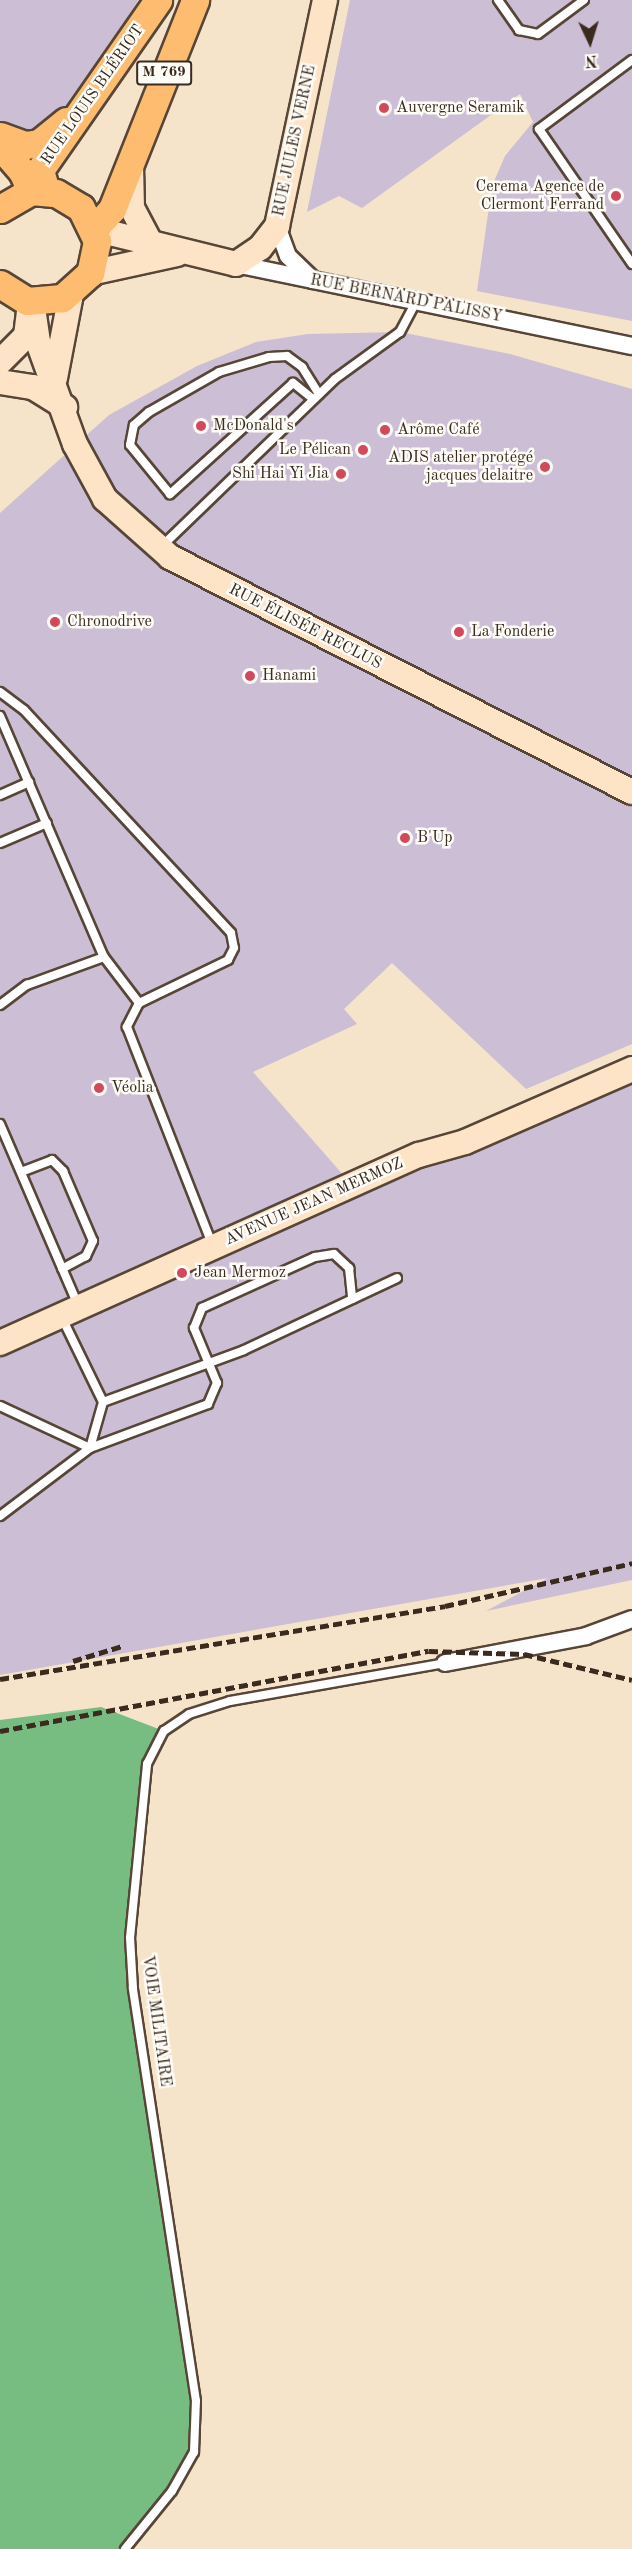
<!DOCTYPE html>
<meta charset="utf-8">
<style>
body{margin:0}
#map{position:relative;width:632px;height:2549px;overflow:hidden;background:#f5e3ca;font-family:"Old Standard TT",serif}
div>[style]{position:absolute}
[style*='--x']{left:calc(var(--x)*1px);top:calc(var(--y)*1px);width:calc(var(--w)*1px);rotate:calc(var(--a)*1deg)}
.industrial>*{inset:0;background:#ccbed4}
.forest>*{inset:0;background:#77bd81}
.roads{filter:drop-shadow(2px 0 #574638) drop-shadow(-2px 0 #574638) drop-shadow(0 2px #574638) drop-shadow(0 -2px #574638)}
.lane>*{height:8px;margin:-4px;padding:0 4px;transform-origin:4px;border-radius:4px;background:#fff}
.street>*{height:16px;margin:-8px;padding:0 8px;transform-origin:8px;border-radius:8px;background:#fff}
.secondary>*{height:24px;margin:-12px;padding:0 12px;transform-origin:12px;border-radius:12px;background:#fee4c6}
.primary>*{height:27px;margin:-13.5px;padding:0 13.5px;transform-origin:13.5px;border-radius:13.5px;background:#fdbc70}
.rail>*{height:4.5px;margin-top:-2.25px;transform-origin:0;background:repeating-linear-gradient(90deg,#3b2a1e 0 9px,transparent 0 13.5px)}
.dots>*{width:16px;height:16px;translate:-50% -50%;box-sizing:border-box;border:3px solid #fdfcf7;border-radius:50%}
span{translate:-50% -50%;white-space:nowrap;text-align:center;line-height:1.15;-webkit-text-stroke:5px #fdfcf7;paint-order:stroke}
.shield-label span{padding:2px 4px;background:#fdfcf7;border:2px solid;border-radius:4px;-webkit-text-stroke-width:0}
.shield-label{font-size:15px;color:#3b2a1e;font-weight:700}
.street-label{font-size:16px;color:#3b2a1e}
.poi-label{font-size:16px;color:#3b2a1e}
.left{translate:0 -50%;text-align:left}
.right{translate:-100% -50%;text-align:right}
.north{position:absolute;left:560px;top:12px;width:60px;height:60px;-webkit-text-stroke:4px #fdfcf7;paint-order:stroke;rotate:176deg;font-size:16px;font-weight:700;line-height:24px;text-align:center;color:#3b2a1e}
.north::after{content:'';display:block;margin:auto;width:21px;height:27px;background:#3b2a1e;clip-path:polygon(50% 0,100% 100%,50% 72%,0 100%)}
</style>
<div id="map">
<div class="industrial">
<div style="clip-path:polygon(0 0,138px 0,69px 121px,38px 137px,0 124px)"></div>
<div style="clip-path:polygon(350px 0,632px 0,632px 321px,477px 291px,492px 186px,505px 156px,533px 122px,520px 94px,362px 208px,339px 196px,307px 212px)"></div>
<div style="clip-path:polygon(400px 332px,510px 354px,632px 389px,632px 1044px,526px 1089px,392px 963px,344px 1009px,357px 1024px,253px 1072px,352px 1185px,632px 1065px,632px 1580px,486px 1611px,548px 1578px,0 1675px,0 513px,109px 415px,197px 366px,256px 342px,308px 334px)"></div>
</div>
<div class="forest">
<div style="clip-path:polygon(101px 1707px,164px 1731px,147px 1764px,130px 1938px,133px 1988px,196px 2401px,194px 2452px,172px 2491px,125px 2549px,0 2549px,0 1720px)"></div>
</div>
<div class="roads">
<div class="lane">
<div style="--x:498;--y:0;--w:37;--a:55"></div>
<div style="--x:519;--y:30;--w:19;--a:12"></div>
<div style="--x:538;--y:34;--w:57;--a:-36.5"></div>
<div style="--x:632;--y:60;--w:116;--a:143.4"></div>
<div style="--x:539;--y:129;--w:164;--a:55.4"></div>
<div style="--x:313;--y:399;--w:26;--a:-141"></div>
<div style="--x:293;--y:383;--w:166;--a:137.9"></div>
<div style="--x:170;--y:494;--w:63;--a:-129.2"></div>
<div style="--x:130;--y:445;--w:20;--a:-79"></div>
<div style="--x:134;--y:425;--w:20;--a:-41"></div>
<div style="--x:149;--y:412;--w:81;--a:-29.7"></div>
<div style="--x:219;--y:372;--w:52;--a:-16.7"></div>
<div style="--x:269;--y:357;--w:18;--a:-3"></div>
<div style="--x:287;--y:356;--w:19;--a:36"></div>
<div style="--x:302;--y:367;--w:32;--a:58"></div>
<div style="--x:162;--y:546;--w:240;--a:-44"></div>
<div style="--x:335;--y:379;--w:80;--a:-35.9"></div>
<div style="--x:400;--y:332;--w:34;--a:-62"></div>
<div style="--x:0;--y:692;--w:30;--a:37"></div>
<div style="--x:24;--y:710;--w:304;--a:47.1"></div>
<div style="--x:231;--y:933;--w:15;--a:79"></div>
<div style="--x:234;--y:948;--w:13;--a:117"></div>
<div style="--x:228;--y:960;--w:99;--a:154.2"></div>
<div style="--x:139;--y:1003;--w:27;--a:117"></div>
<div style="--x:127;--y:1027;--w:235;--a:68.6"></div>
<div style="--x:0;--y:716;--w:262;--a:66.7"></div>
<div style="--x:0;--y:795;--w:32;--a:-24"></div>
<div style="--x:0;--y:843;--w:51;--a:-23.1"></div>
<div style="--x:0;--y:1005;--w:34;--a:-37"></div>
<div style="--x:27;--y:985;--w:82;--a:-20"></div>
<div style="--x:104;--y:957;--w:58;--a:52.7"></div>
<div style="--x:0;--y:1124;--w:197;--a:66.7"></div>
<div style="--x:21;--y:1172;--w:33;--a:-21"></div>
<div style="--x:52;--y:1160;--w:16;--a:45"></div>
<div style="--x:63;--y:1171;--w:76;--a:66.8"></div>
<div style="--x:93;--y:1241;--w:17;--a:115"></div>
<div style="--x:86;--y:1256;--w:27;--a:152"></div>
<div style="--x:103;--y:1402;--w:150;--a:-20.2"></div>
<div style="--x:244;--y:1350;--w:169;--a:-25.2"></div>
<div style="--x:0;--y:1406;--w:99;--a:25"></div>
<div style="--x:90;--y:1448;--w:126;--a:-20.4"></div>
<div style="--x:208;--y:1404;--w:23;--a:-67"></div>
<div style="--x:217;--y:1383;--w:60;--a:-112.7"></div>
<div style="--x:194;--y:1328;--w:22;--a:-68"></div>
<div style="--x:202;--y:1308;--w:124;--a:-24.3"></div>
<div style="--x:315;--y:1257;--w:19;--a:-9"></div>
<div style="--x:334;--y:1254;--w:21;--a:43"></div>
<div style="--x:349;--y:1268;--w:31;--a:84"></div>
<div style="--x:0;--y:1516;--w:113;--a:-37.1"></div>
<div style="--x:90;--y:1448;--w:48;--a:-74.2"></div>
<div style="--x:103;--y:1402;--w:96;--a:-116"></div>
<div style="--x:125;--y:2549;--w:75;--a:-51"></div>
<div style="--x:172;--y:2491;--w:45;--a:-60.6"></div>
<div style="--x:194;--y:2452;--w:51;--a:-87.8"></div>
<div style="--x:196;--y:2401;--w:418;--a:-98.7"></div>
<div style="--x:133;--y:1988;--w:50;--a:-93.4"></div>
<div style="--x:130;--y:1938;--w:175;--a:-84.4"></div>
<div style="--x:147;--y:1764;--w:37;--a:-63"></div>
<div style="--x:164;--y:1731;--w:30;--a:-34"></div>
<div style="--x:189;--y:1714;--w:43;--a:-17.6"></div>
<div style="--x:230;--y:1701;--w:218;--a:-10"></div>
</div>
<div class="street">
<div style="--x:277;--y:226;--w:32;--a:70"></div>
<div style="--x:288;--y:256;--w:35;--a:44"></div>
<div style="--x:236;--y:264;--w:404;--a:11.7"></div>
<div style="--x:445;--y:1663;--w:144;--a:-10.8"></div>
<div style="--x:586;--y:1636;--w:49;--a:-20.3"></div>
</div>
<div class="secondary">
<div style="--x:131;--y:165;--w:43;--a:88.7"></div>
<div style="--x:132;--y:208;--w:38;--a:62"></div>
<div style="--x:94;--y:229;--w:146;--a:13.8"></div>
<div style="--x:236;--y:264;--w:29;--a:-34"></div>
<div style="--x:260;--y:248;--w:28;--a:-52"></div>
<div style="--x:277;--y:226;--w:231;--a:-78"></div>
<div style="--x:90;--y:273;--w:89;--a:-12.3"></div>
<div style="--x:32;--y:301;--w:41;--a:81.7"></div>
<div style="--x:38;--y:342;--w:109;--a:70.1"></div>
<div style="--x:75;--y:444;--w:63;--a:61.4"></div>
<div style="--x:105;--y:499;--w:87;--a:41.7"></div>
<div style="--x:170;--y:557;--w:518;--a:26.96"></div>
<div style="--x:0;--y:362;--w:37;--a:-45"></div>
<div style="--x:26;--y:336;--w:23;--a:-83"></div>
<div style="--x:55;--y:378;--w:86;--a:-79.2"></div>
<div style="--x:0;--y:382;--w:33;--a:9"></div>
<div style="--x:33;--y:387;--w:38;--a:32"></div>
<div style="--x:0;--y:1343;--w:459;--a:-24.2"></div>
<div style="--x:419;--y:1155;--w:48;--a:-15.8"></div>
<div style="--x:465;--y:1142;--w:182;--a:-23.6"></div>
</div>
<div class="primary">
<div style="--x:0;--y:136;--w:27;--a:20"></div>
<div style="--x:25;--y:145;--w:14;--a:-8"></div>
<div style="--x:39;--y:143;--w:35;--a:-39"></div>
<div style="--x:0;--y:146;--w:33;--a:49"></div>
<div style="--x:22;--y:171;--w:22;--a:66"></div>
<div style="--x:46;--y:191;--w:22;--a:-106"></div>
<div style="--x:40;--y:170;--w:207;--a:-55.2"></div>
<div style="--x:0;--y:209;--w:36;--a:-30"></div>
<div style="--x:31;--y:191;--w:25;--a:5"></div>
<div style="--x:56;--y:193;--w:29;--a:31"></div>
<div style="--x:81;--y:208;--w:37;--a:64"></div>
<div style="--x:97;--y:241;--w:33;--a:102"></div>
<div style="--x:90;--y:273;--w:38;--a:138"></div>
<div style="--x:62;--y:298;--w:35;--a:175"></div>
<div style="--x:27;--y:301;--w:32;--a:-148"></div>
<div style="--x:94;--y:229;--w:27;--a:-48"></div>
<div style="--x:112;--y:209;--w:225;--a:-68.3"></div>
</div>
</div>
<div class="rail">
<div style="--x:73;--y:1661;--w:51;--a:-17"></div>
<div style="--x:0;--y:1679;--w:451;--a:-9.3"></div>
<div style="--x:445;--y:1606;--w:192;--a:-12.9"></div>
<div style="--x:0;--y:1731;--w:436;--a:-10.6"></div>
<div style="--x:429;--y:1651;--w:95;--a:1.8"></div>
<div style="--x:524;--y:1654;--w:111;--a:13.5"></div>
</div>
<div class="dots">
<div style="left:384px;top:108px;background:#d1495b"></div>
<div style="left:616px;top:196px;background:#d1495b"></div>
<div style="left:201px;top:426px;background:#d1495b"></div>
<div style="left:385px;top:430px;background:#d1495b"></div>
<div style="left:363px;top:450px;background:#d1495b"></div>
<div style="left:545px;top:467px;background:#d1495b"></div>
<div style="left:341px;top:474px;background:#d1495b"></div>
<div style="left:55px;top:622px;background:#d1495b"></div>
<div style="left:459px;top:632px;background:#d1495b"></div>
<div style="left:250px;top:676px;background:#d1495b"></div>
<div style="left:405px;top:838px;background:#d1495b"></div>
<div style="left:99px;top:1088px;background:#d1495b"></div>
<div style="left:182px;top:1273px;background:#d1495b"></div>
</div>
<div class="shield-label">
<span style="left:164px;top:73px">M 769</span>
</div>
<div class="street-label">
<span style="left:93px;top:95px;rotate:-55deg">RUE LOUIS BLÉRIOT</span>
<span style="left:295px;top:141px;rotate:-78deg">RUE JULES VERNE</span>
<span style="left:406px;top:299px;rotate:11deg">RUE BERNARD PALISSY</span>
<span style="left:305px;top:627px;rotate:27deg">RUE ÉLISÉE RECLUS</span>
<span style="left:314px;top:1202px;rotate:-24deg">AVENUE JEAN MERMOZ</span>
<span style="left:156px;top:2021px;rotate:82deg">VOIE MILITAIRE</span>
</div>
<div class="poi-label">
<span class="left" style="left:396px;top:108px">Auvergne Seramik</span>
<span class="right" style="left:604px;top:196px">Cerema Agence de<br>Clermont Ferrand</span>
<span class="left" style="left:213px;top:426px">McDonald's</span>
<span class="left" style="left:397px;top:430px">Arôme Café</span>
<span class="right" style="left:351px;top:450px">Le Pélican</span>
<span class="right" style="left:533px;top:467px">ADIS atelier protégé<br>jacques delaitre</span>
<span class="right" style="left:329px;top:474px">Shi Hai Yi Jia</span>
<span class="left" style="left:67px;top:622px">Chronodrive</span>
<span class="left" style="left:471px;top:632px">La Fonderie</span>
<span class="left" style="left:262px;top:676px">Hanami</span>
<span class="left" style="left:417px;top:838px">B'Up</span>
<span class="left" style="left:111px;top:1088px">Véolia</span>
<span class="left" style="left:194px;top:1273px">Jean Mermoz</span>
</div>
<div class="north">N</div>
</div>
